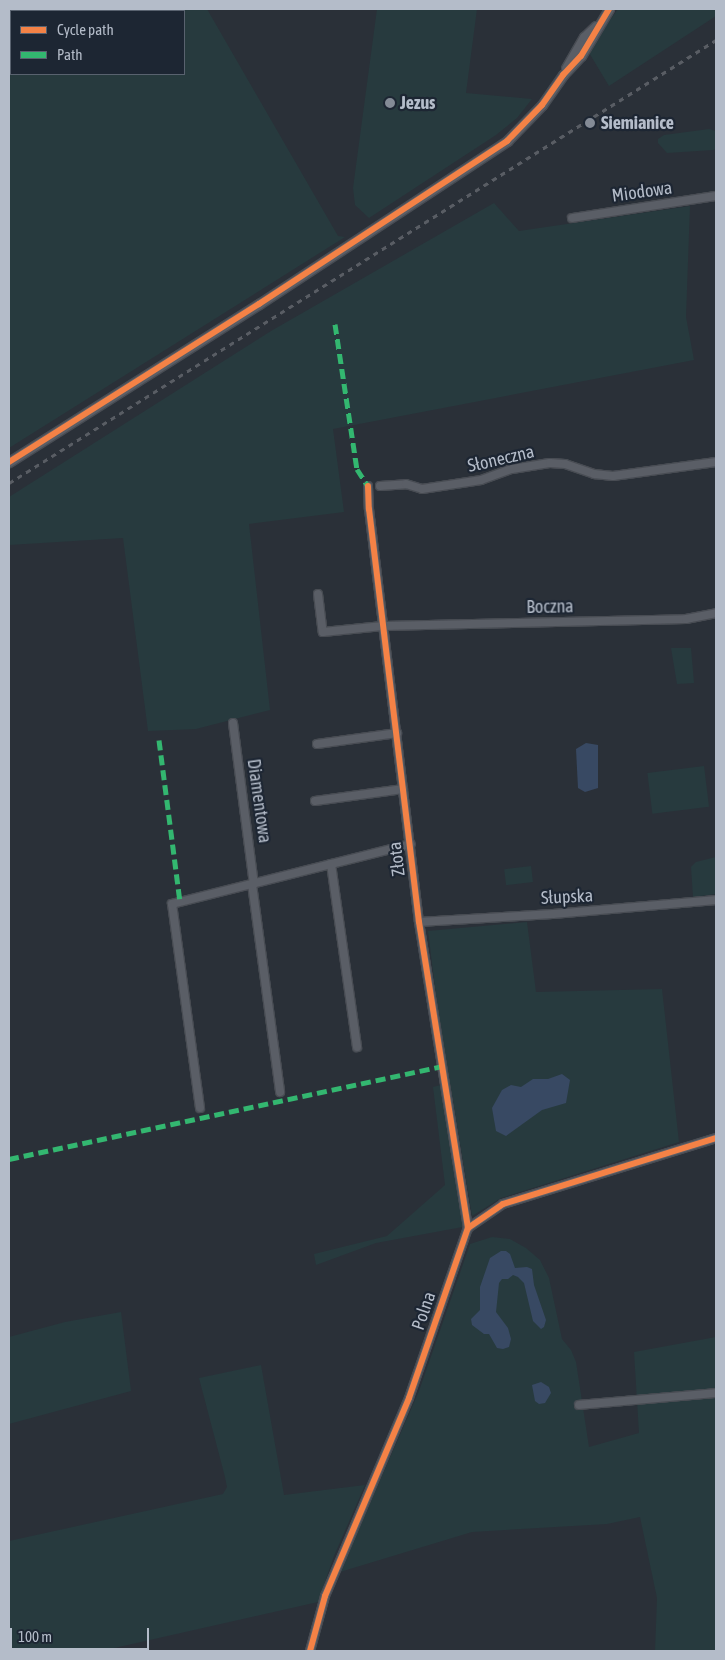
<!DOCTYPE html>
<meta charset="utf-8">
<style>
body{margin:0}
#map{position:relative;width:725px;height:1660px;overflow:hidden;background:#2a3038;font-family:"Asap Condensed",sans-serif}
div>[style]{position:absolute}
[style*='--x']{left:calc(var(--x)*1px);top:calc(var(--y)*1px);width:calc(var(--w)*1px);rotate:calc(var(--a)*1deg)}
.green>*{inset:0;background:#273a3e;transform-origin:0 0}
.water>*{inset:0;background:#384963}
.roads{filter:drop-shadow(1px 0 #484c53) drop-shadow(-1px 0 #484c53) drop-shadow(0 1px #484c53) drop-shadow(0 -1px #484c53)}
.minor>*{height:8px;margin:-4px;padding:0 4px;transform-origin:4px;border-radius:4px;background:#5a5e66}
.tertiary>*{height:9px;margin:-4.5px;padding:0 4.5px;transform-origin:4.5px;border-radius:4.5px;background:#5a5e66}
.rail>*{height:2.5px;margin-top:-1.25px;transform-origin:0;background:repeating-linear-gradient(90deg,#595d64 0 5px,transparent 0 10px)}
.quiet>*{height:5px;margin-top:-2.5px;transform-origin:0;background:repeating-linear-gradient(90deg,#33b770 0 10px,transparent 0 15px)}
.cycleway>*{height:6px;margin:-3px;padding:0 3px;transform-origin:3px;border-radius:3px;background:#f48246}
.dots>*{width:14px;height:14px;translate:-50% -50%;box-sizing:border-box;border:2px solid #1d2633;border-radius:50%}
span{translate:-50% -50%;white-space:nowrap;text-align:center;line-height:1.15;-webkit-text-stroke:4.5px #1d2633;paint-order:stroke}
.poi-label{font-size:18px;color:#b4bcc9;font-weight:700}
.left{translate:0 -50%;text-align:left}
.street-label{font-size:18px;color:#b4bcc9}
.frame{position:absolute;inset:0;border:10px solid #b4bcc9;pointer-events:none}
.legend{position:absolute;left:10px;top:10px;width:175px;height:65px;box-sizing:border-box;background:#1d2633;border:1px solid #59626f;margin:0;padding:6px 9px;list-style:none;font-size:15px;color:#b4bcc9}
.legend li{display:flex;align-items:center;gap:10px;height:25px}
.legend b{width:25px;border:1px solid #59626f}
.scale{position:absolute;left:10px;top:1628px;width:139px;height:22px;box-sizing:border-box;border:2px solid #b4bcc9;border-top:0;padding-left:6px;font-size:15px;line-height:18px;white-space:nowrap;color:#b4bcc9;-webkit-text-stroke:4px #1d2633;paint-order:stroke}
</style>
<div id="map">
<div class="green">
<div style="clip-path:polygon(evenodd,9px 9px,207px 9px,338px 236px,345px 237px,9px 448px,9px 9px,11px 11px,184px 11px,184px 74px,11px 74px,11px 11px)"></div>
<div style="clip-path:polygon(377px 9px,477px 9px,466px 93px,532px 99px,517px 118px,496px 135px,369px 218px,355px 205px,353px 188px)"></div>
<div style="clip-path:polygon(618px 9px,716px 9px,716px 16px,609px 86px,588px 51px)"></div>
<div style="clip-path:polygon(709px 129px,716px 131px,716px 149px,713px 150px,667px 153px,658px 143px,658px 139px,664px 135px)"></div>
<div style="clip-path:polygon(494px 203px,519px 231px,690px 206px,686px 317px,694px 360px,333px 429px,344px 512px,249px 524px,270px 710px,196px 729px,148px 731px,123px 538px,9px 545px,9px 497px,271px 331px)"></div>
<div style="clip-path:polygon(671px 648px,691px 648px,694px 683px,677px 684px)"></div>
<div style="left:704px;top:766px;width:41px;height:57px;rotate:83deg"></div>
<div style="clip-path:polygon(716px 857px,716px 894px,693px 897px,691px 867px,696px 862px)"></div>
<div style="left:531px;top:866px;width:16px;height:27px;rotate:83deg"></div>
<div style="clip-path:polygon(527px 922px,536px 992px,662px 989px,679px 1142px,501px 1198px,472px 1216px,437px 1004px,428px 931px)"></div>
<div style="clip-path:polygon(445px 1084px,468px 1226px,376px 1243px,316px 1265px,314px 1254px,387px 1236px,445px 1185px,433px 1087px)"></div>
<div style="clip-path:polygon(492px 1237px,510px 1239px,526px 1248px,540px 1260px,549px 1278px,562px 1339px,571px 1350px,576px 1362px,589px 1447px,639px 1433px,634px 1352px,716px 1337px,716px 1651px,655px 1651px,657px 1598px,640px 1517px,607px 1524px,472px 1532px,340px 1572px,419px 1391px,470px 1244px)"></div>
<div style="clip-path:polygon(121px 1312px,131px 1391px,9px 1424px,9px 1337px,65px 1322px)"></div>
<div style="clip-path:polygon(261px 1365px,284px 1495px,365px 1485px,334px 1556px,318px 1602px,101px 1651px,9px 1651px,9px 1541px,223px 1494px,227px 1487px,225px 1477px,199px 1378px)"></div>
</div>
<div class="water">
<div style="clip-path:polygon(586px 743px,598px 745px,598px 788px,585px 792px,578px 788px,576px 749px)"></div>
<div style="clip-path:polygon(562px 1074px,570px 1080px,566px 1103px,542px 1110px,506px 1136px,496px 1131px,492px 1108px,502px 1090px,511px 1085px,521px 1087px,533px 1079px,548px 1079px)"></div>
<div style="clip-path:polygon(501px 1251px,506px 1251px,510px 1254px,515px 1268px,527px 1267px,532px 1269px,534px 1285px,546px 1320px,544px 1327px,541px 1329px,533px 1321px,524px 1283px,518px 1277px,513px 1275px,508px 1279px,502px 1279px,499px 1283px,496px 1312px,508px 1328px,511px 1339px,509px 1347px,503px 1349px,497px 1348px,489px 1334px,484px 1334px,472px 1325px,471px 1319px,480px 1310px,480px 1287px,490px 1258px)"></div>
<div style="clip-path:polygon(541px 1382px,549px 1387px,551px 1393px,545px 1403px,539px 1404px,535px 1401px,532px 1385px)"></div>
</div>
<div class="roads">
<div class="minor">
<div style="--x:572;--y:218;--w:146;--a:-8.7"></div>
<div style="--x:368;--y:486;--w:23;--a:88"></div>
<div style="--x:369;--y:509;--w:416;--a:83.1"></div>
<div style="--x:419;--y:922;--w:310;--a:80.9"></div>
<div style="--x:380;--y:486;--w:26;--a:-4"></div>
<div style="--x:406;--y:484;--w:17;--a:17"></div>
<div style="--x:422;--y:489;--w:60;--a:-8.7"></div>
<div style="--x:481;--y:480;--w:33;--a:-20"></div>
<div style="--x:512;--y:469;--w:38;--a:-9"></div>
<div style="--x:550;--y:463;--w:15;--a:4"></div>
<div style="--x:565;--y:464;--w:31;--a:19"></div>
<div style="--x:594;--y:474;--w:19;--a:6"></div>
<div style="--x:613;--y:476;--w:104;--a:-7.7"></div>
<div style="--x:318;--y:594;--w:38;--a:83"></div>
<div style="--x:323;--y:632;--w:60;--a:-5.7"></div>
<div style="--x:383;--y:626;--w:303;--a:-1.3"></div>
<div style="--x:686;--y:619;--w:31;--a:-11"></div>
<div style="--x:233;--y:723;--w:162;--a:82.6"></div>
<div style="--x:317;--y:744;--w:81;--a:-7.8"></div>
<div style="--x:315;--y:801;--w:89;--a:-7.8"></div>
<div style="--x:331;--y:864;--w:185;--a:81.9"></div>
<div style="--x:252;--y:884;--w:210;--a:82.3"></div>
<div style="--x:419;--y:922;--w:134;--a:-3.4"></div>
<div style="--x:553;--y:914;--w:164;--a:-4.9"></div>
<div style="--x:200;--y:1108;--w:206;--a:-97.8"></div>
<div style="--x:172;--y:904;--w:246;--a:-14.1"></div>
<div style="--x:579;--y:1405;--w:138;--a:-5"></div>
<div style="--x:310;--y:1651;--w:57;--a:-74.7"></div>
<div style="--x:325;--y:1596;--w:215;--a:-67"></div>
<div style="--x:409;--y:1398;--w:180;--a:-70.9"></div>
<div style="--x:468;--y:1228;--w:42;--a:-34.4"></div>
<div style="--x:503;--y:1204;--w:223;--a:-17.2"></div>
</div>
<div class="tertiary">
<div style="--x:566;--y:68;--w:36;--a:-60"></div>
<div style="--x:584;--y:37;--w:16;--a:-43"></div>
<div style="--x:9;--y:462;--w:296;--a:-32.3"></div>
<div style="--x:259;--y:304;--w:297;--a:-33.3"></div>
<div style="--x:507;--y:141;--w:50;--a:-45.8"></div>
<div style="--x:542;--y:105;--w:37;--a:-55"></div>
<div style="--x:563;--y:75;--w:26;--a:-47"></div>
<div style="--x:581;--y:56;--w:55;--a:-59.2"></div>
</div>
</div>
<div class="rail">
<div style="--x:9;--y:483;--w:834;--a:-32.07"></div>
</div>
<div class="quiet">
<div style="--x:335;--y:324;--w:147;--a:81.4"></div>
<div style="--x:357;--y:469;--w:20;--a:57"></div>
<div style="--x:159;--y:740;--w:163;--a:82.6"></div>
<div style="--x:9;--y:1159;--w:443;--a:-12.1"></div>
</div>
<div class="cycleway">
<div style="--x:9;--y:462;--w:296;--a:-32.3"></div>
<div style="--x:259;--y:304;--w:297;--a:-33.3"></div>
<div style="--x:507;--y:141;--w:50;--a:-45.8"></div>
<div style="--x:542;--y:105;--w:37;--a:-55"></div>
<div style="--x:563;--y:75;--w:26;--a:-47"></div>
<div style="--x:581;--y:56;--w:55;--a:-59.2"></div>
<div style="--x:368;--y:486;--w:23;--a:88"></div>
<div style="--x:369;--y:509;--w:416;--a:83.1"></div>
<div style="--x:419;--y:922;--w:310;--a:80.9"></div>
<div style="--x:310;--y:1651;--w:57;--a:-74.7"></div>
<div style="--x:325;--y:1596;--w:215;--a:-67"></div>
<div style="--x:409;--y:1398;--w:180;--a:-70.9"></div>
<div style="--x:468;--y:1228;--w:42;--a:-34.4"></div>
<div style="--x:503;--y:1204;--w:223;--a:-17.2"></div>
</div>
<div class="dots">
<div style="left:390px;top:103px;background:#848b96"></div>
<div style="left:590px;top:123px;background:#848b96"></div>
</div>
<div class="poi-label">
<span class="left" style="left:400px;top:103px">Jezus</span>
<span class="left" style="left:601px;top:123px">Siemianice</span>
</div>
<div class="street-label">
<span style="left:642px;top:192px;rotate:-8deg">Miodowa</span>
<span style="left:501px;top:459px;rotate:-13deg">Słoneczna</span>
<span style="left:550px;top:607px;rotate:-1deg">Boczna</span>
<span style="left:259px;top:801px;rotate:82deg">Diamentowa</span>
<span style="left:397px;top:859px;rotate:-97deg">Złota</span>
<span style="left:567px;top:897px;rotate:-3deg">Słupska</span>
<span style="left:424px;top:1311px;rotate:-71deg">Polna</span>
</div>
<div class="frame"></div>
<ul class="legend">
<li><b style="height:6px;background:#f48246"></b>Cycle path</li>
<li><b style="height:6px;background:#33b770"></b>Path</li>
</ul>
<div class="scale">100 m</div>
</div>
